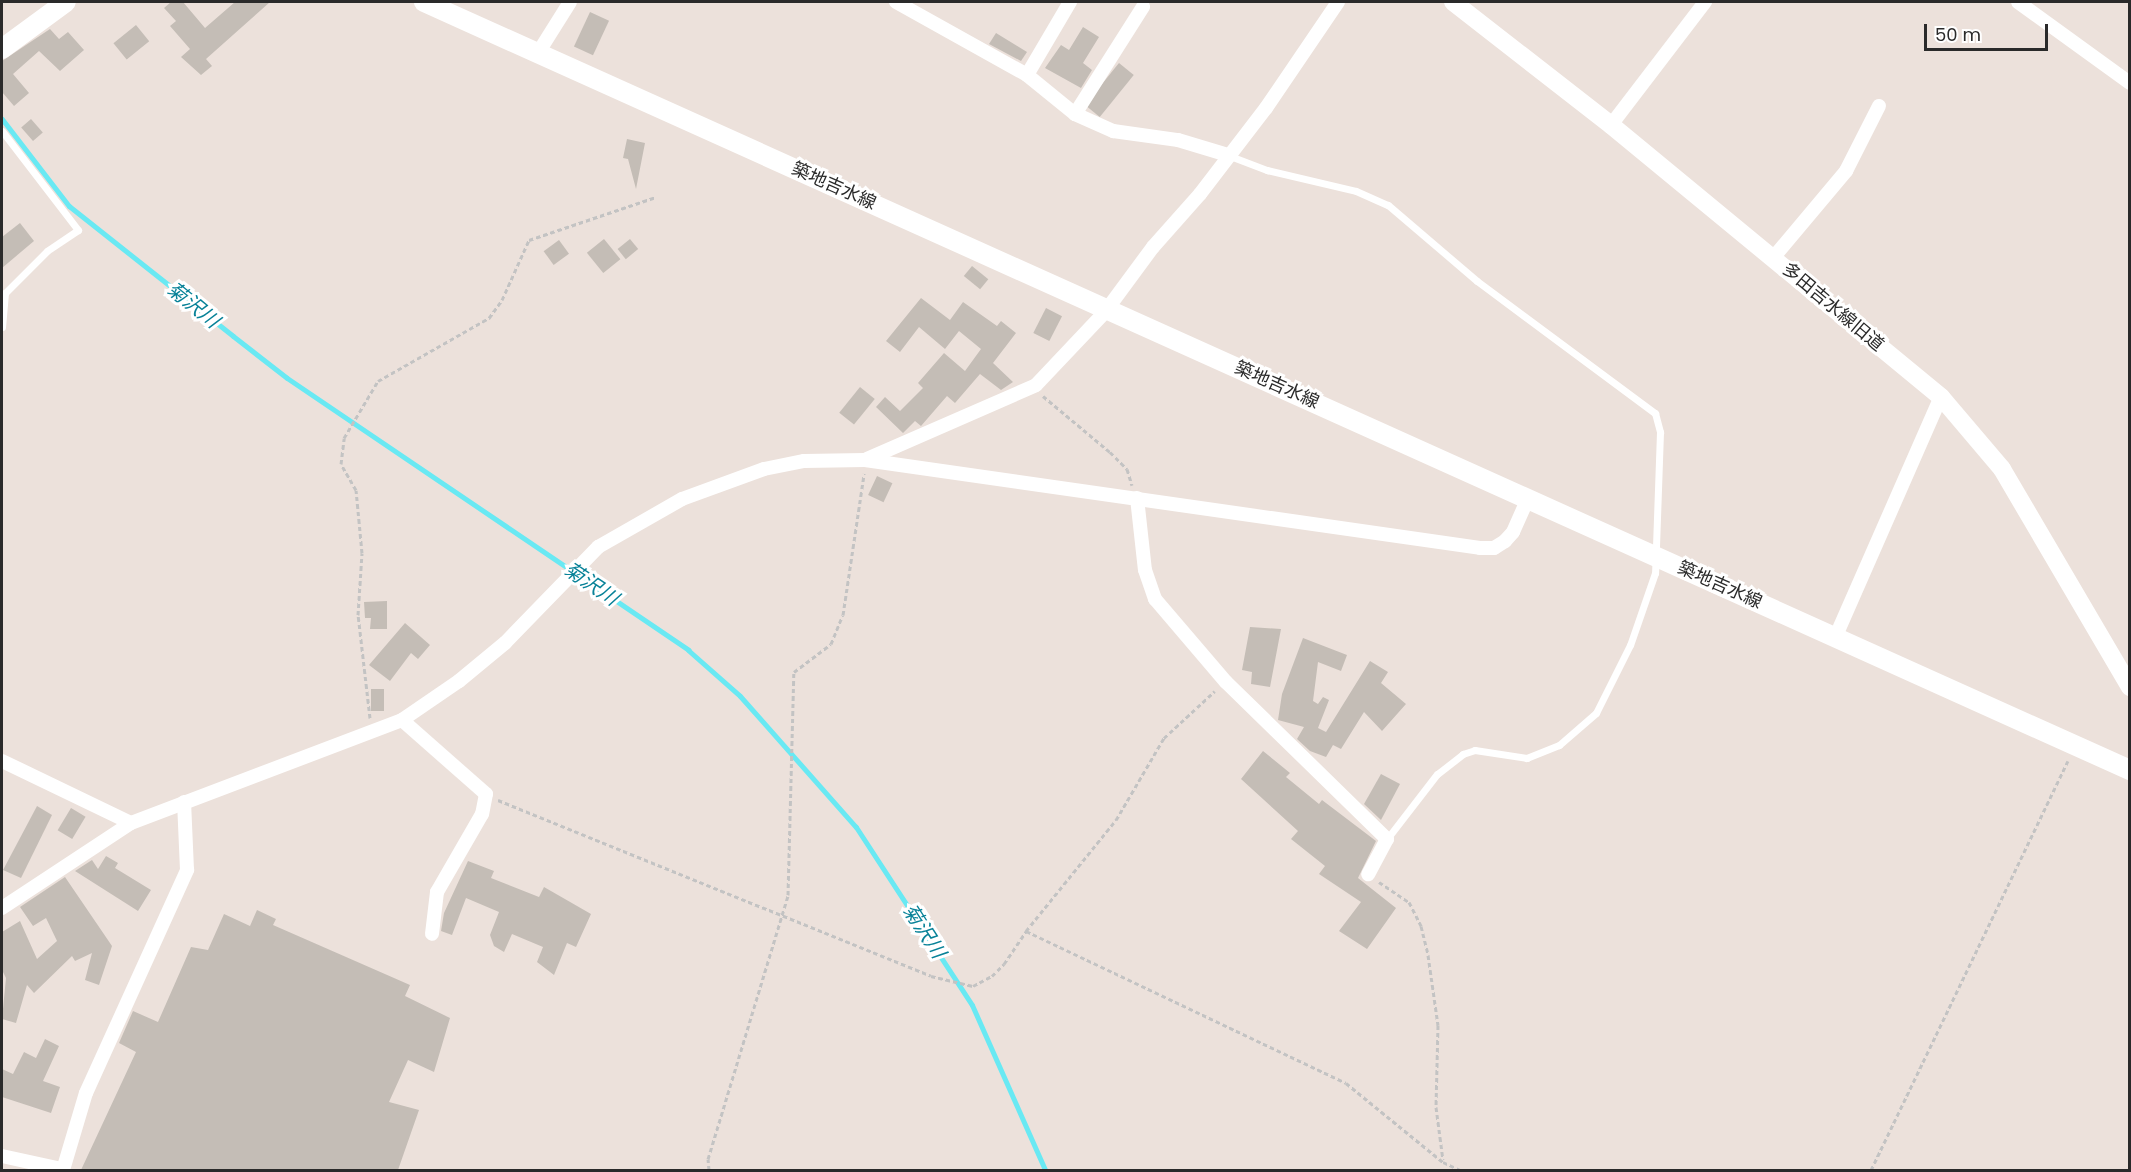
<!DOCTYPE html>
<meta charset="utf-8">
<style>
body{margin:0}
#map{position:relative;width:2131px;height:1172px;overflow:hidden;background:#ece1db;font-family:Poppins,"Noto Sans JP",sans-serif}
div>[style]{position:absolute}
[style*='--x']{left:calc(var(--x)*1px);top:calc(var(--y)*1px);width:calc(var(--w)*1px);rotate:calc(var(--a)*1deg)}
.stream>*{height:5px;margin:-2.5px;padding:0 2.5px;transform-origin:2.5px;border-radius:2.5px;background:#69e9f3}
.building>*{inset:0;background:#c4bdb6;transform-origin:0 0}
.path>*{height:3px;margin-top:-1.5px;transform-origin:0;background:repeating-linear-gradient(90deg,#c3c3c3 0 4.5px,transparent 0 7.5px)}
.service>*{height:7px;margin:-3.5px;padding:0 3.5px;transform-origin:3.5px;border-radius:3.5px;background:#fff}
.minor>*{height:14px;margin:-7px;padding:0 7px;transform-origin:7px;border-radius:7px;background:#fff}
.tertiary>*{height:18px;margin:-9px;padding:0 9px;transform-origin:9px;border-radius:9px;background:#fff}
.secondary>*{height:20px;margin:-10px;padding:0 10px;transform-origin:10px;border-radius:10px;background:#fff}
span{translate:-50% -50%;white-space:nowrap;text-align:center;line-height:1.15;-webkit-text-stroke:6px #fff;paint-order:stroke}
.street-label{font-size:18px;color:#2a2a2a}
.water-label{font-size:20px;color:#088298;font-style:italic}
.frame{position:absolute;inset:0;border:3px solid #2a2a2a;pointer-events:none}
.scale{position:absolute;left:1924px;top:24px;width:124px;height:27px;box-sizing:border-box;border:3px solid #2a2a2a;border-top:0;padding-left:8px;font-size:18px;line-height:21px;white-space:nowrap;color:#2a2a2a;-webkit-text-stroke:4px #fff;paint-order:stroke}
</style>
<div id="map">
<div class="stream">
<div style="--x:2;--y:119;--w:110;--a:52.4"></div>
<div style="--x:69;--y:206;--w:209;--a:38.4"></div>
<div style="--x:233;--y:336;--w:68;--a:37.9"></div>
<div style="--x:287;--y:378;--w:485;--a:34.1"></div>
<div style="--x:688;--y:650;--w:69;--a:41.5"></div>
<div style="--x:740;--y:696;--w:175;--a:48.5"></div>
<div style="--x:856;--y:827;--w:212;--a:56.9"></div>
<div style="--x:972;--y:1005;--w:180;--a:66.1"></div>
</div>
<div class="building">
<div style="clip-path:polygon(171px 2px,183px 2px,205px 28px,235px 2px,270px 2px,206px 59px,212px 66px,201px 75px,181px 57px,190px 49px,170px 26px,176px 21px,164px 8px)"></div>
<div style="left:590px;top:12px;width:21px;height:38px;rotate:25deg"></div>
<div style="left:136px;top:25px;width:21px;height:29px;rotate:51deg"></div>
<div style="clip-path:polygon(1083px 27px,1099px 37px,1083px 63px,1092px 70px,1081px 88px,1045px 68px,1061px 45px,1069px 50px)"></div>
<div style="clip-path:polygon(50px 29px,59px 39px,68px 32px,84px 50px,60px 71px,39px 51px,13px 74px,29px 93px,14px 106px,2px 92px,2px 61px)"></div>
<div style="clip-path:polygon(996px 33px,1027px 52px,1021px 61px,989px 44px)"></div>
<div style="left:1119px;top:63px;width:19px;height:54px;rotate:39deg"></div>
<div style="left:31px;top:119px;width:18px;height:13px;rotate:49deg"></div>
<div style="clip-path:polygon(627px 139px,645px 143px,636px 189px,628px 159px,623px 158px)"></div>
<div style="clip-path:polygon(20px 223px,34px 241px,2px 268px,2px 237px)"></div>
<div style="left:604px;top:239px;width:26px;height:22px;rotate:51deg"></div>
<div style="left:630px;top:239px;width:13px;height:16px;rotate:51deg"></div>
<div style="left:559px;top:240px;width:17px;height:19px;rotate:54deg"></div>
<div style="left:972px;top:266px;width:21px;height:13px;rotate:39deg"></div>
<div style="clip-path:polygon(921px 298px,950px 320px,963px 302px,997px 326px,1001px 321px,1016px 333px,993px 363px,1013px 382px,1001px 390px,980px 374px,955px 403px,947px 396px,921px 426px,915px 421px,903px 433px,876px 407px,885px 397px,900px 411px,923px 388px,918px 383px,944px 353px,965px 371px,981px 349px,959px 331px,945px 349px,919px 327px,900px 352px,886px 341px)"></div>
<div style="left:1046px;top:308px;width:18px;height:28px;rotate:27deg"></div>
<div style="left:860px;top:387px;width:19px;height:33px;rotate:39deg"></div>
<div style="left:877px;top:476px;width:17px;height:21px;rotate:25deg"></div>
<div style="clip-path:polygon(387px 601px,387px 629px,370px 629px,371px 618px,365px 618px,364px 602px)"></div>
<div style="clip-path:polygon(405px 623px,430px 645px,418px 659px,411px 653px,390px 681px,369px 665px)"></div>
<div style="clip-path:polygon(1250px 627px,1281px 629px,1270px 687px,1251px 684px,1252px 672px,1242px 670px)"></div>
<div style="clip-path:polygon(1303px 638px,1347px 655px,1341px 671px,1318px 662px,1313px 701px,1318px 704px,1323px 697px,1329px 700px,1318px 728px,1326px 732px,1370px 661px,1388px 672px,1381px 683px,1406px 704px,1382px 731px,1364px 712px,1341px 749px,1333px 745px,1326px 757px,1310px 751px,1297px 739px,1304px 727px,1278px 720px,1282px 694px)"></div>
<div style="left:371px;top:689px;width:13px;height:22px"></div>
<div style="clip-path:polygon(1263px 751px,1290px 773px,1286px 777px,1319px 804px,1322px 800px,1376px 841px,1358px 878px,1396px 908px,1367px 949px,1339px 931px,1361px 902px,1319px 874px,1325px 866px,1291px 839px,1298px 831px,1241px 779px)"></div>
<div style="clip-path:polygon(1381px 774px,1400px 784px,1381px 820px,1364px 804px)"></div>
<div style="clip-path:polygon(37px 806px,52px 815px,21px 878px,3px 870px)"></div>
<div style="left:71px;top:808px;width:17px;height:26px;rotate:31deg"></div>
<div style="clip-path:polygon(106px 856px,118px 863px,115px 868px,151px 890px,138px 911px,75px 871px,92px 860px,98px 869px)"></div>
<div style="clip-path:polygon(468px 861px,494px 871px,491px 878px,539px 897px,544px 887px,591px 914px,576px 947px,567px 943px,554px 975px,537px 962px,543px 947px,512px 934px,504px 952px,494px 946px,490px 935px,499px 912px,466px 898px,452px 935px,441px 931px,444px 913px)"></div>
<div style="clip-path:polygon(65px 877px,112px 946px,99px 985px,85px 980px,92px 953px,75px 961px,72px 956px,34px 993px,27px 985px,16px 1023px,2px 1019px,6px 978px,2px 970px,2px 932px,20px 921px,37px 959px,57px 941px,46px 918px,33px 926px,20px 907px)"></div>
<div style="clip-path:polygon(257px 910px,276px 919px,273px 925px,410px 985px,405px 996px,450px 1018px,434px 1072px,408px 1060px,389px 1102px,419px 1110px,398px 1170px,81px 1170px,136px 1052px,119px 1043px,133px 1011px,158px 1022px,191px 947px,208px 950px,224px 914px,250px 926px)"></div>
<div style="clip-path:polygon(45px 1039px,59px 1046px,43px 1081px,60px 1087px,51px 1113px,2px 1097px,2px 1069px,13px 1074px,24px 1052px,36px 1058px)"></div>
</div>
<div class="path">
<div style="--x:1043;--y:396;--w:87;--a:39.9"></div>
<div style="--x:1110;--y:452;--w:24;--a:45"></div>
<div style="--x:1127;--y:469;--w:17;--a:73"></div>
<div style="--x:370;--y:718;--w:104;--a:-96.6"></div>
<div style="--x:358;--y:615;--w:62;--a:-86.3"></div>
<div style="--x:362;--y:553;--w:63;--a:-95.4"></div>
<div style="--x:356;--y:490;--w:30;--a:-120"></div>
<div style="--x:341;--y:464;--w:26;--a:-83"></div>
<div style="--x:344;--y:438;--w:66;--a:-59.2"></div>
<div style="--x:378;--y:381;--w:128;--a:-29.6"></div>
<div style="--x:489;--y:318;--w:22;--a:-54"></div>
<div style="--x:502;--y:300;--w:66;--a:-65.8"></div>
<div style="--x:529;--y:240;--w:134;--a:-18.7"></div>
<div style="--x:498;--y:800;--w:467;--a:22.1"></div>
<div style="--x:931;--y:976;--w:43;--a:13.4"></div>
<div style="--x:973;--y:986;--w:21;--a:-28"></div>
<div style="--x:992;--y:976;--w:17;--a:-45"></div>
<div style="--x:1004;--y:964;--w:40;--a:-56"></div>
<div style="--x:1026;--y:931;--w:143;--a:-51"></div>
<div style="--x:1116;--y:820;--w:95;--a:-59.7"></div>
<div style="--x:1164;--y:738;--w:69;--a:-42.7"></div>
<div style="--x:1379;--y:882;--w:36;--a:34"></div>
<div style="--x:1409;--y:902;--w:27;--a:63"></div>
<div style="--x:1421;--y:926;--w:30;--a:76"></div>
<div style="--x:1428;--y:955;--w:71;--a:81.9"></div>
<div style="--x:1438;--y:1025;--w:82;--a:91.4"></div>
<div style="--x:1436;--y:1107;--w:53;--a:82.5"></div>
<div style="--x:1026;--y:931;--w:354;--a:25.4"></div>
<div style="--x:1346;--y:1083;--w:125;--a:39.2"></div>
<div style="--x:1443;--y:1162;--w:19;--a:25"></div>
<div style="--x:709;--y:1170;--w:11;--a:-95"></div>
<div style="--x:708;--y:1159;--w:276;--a:-73.1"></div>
<div style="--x:788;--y:895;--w:223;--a:-88.5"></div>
<div style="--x:794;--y:672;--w:46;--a:-37.1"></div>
<div style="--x:831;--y:644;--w:31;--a:-68"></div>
<div style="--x:843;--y:615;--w:143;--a:-81.5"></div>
<div style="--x:1871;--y:1170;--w:454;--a:-64.3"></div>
</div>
<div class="service">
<div style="--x:2;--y:131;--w:125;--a:52.5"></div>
<div style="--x:78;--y:230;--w:37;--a:146"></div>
<div style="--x:47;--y:251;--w:59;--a:135"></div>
<div style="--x:5;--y:293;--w:34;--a:95"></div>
<div style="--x:1230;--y:156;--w:40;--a:21"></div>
<div style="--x:1267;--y:170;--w:91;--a:13.3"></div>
<div style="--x:1356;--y:191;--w:35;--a:24"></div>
<div style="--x:1388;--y:205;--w:117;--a:40.5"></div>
<div style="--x:1477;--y:281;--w:222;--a:36.6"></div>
<div style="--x:1655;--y:413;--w:20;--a:75"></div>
<div style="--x:1660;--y:432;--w:141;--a:92"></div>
<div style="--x:1655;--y:573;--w:76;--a:109.1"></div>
<div style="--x:1630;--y:645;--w:76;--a:116.6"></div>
<div style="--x:1596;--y:713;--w:49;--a:139.1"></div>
<div style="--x:1559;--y:745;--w:35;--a:158"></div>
<div style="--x:1527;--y:758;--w:53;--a:-171.3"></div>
<div style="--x:1475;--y:750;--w:13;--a:162"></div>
<div style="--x:1463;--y:754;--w:33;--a:142"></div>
<div style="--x:1437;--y:774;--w:82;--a:127.6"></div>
</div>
<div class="minor">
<div style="--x:896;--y:2;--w:150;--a:29.1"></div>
<div style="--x:1027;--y:75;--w:62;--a:39.1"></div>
<div style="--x:1075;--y:114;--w:42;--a:24.1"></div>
<div style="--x:1113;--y:131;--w:66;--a:7.9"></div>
<div style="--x:1178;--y:140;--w:52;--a:16.7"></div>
<div style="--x:2018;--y:2;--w:138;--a:35.9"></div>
<div style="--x:538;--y:53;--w:60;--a:-57.9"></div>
<div style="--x:1027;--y:75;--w:85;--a:-59.5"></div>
<div style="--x:1075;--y:114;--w:127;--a:-57.6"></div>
<div style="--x:1611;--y:125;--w:155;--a:-52.6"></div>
<div style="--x:1773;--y:258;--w:114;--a:-50"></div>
<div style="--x:1846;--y:171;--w:73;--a:-63.1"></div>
<div style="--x:867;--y:459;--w:184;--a:-23.6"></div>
<div style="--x:1036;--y:385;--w:100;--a:-46.6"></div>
<div style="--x:1105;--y:312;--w:81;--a:-53.6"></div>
<div style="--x:1153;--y:247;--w:71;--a:-48.4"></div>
<div style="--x:1200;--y:194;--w:108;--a:-52.5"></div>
<div style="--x:1266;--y:108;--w:128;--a:-55.8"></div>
<div style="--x:1137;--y:498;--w:72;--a:83.7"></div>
<div style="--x:1145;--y:570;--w:31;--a:71"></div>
<div style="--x:1155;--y:599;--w:109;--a:49.5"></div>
<div style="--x:1226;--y:682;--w:225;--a:44.3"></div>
<div style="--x:1387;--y:839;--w:40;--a:118"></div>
<div style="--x:1835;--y:638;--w:263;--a:-66.3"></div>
<div style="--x:402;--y:720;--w:112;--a:41.4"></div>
<div style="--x:486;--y:794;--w:20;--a:101"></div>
<div style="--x:482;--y:814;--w:90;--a:120"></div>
<div style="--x:437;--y:892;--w:42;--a:96.8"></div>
<div style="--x:2;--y:761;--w:143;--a:25.7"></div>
<div style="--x:2;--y:908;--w:154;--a:-33.4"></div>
<div style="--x:131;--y:823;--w:290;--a:-20.8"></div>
<div style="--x:402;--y:720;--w:69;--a:-34.4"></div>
<div style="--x:459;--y:681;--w:60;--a:-39.6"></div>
<div style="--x:505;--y:643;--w:134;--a:-45.9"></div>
<div style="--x:598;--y:547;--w:97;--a:-29.7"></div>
<div style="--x:682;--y:499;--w:87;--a:-20.1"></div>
<div style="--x:764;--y:469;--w:41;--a:-11.3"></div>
<div style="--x:804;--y:461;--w:61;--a:-0.9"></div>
<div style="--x:865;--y:460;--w:621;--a:8.14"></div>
<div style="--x:1480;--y:548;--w:14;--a:0"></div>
<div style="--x:1494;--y:548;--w:13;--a:-32"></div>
<div style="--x:1505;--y:541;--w:12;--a:-48"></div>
<div style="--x:1513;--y:532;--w:36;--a:-66"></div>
<div style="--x:2;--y:1156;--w:60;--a:12.4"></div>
<div style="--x:63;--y:1170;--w:80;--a:-73.4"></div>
<div style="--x:86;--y:1093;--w:245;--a:-65.6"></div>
<div style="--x:187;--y:870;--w:68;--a:-92.5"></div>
</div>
<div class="tertiary">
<div style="--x:1453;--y:2;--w:200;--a:37.9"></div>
<div style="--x:1611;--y:125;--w:428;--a:39.5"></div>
<div style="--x:1941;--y:397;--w:94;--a:49.7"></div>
<div style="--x:2002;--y:469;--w:253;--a:59.6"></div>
</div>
<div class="secondary">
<div style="--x:424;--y:2;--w:1871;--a:24.24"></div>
<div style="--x:2;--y:49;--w:79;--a:-36.3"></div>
</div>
<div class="street-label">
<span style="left:834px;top:186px;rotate:24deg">築地吉水線</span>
<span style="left:1833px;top:307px;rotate:40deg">多田吉水線旧道</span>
<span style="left:1277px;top:385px;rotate:24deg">築地吉水線</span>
<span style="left:1720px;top:585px;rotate:24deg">築地吉水線</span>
</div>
<div class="water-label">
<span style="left:193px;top:305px;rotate:39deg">菊沢川</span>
<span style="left:591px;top:584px;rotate:34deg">菊沢川</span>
<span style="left:924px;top:931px;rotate:57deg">菊沢川</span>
</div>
<div class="frame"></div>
<div class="scale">50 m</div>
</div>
